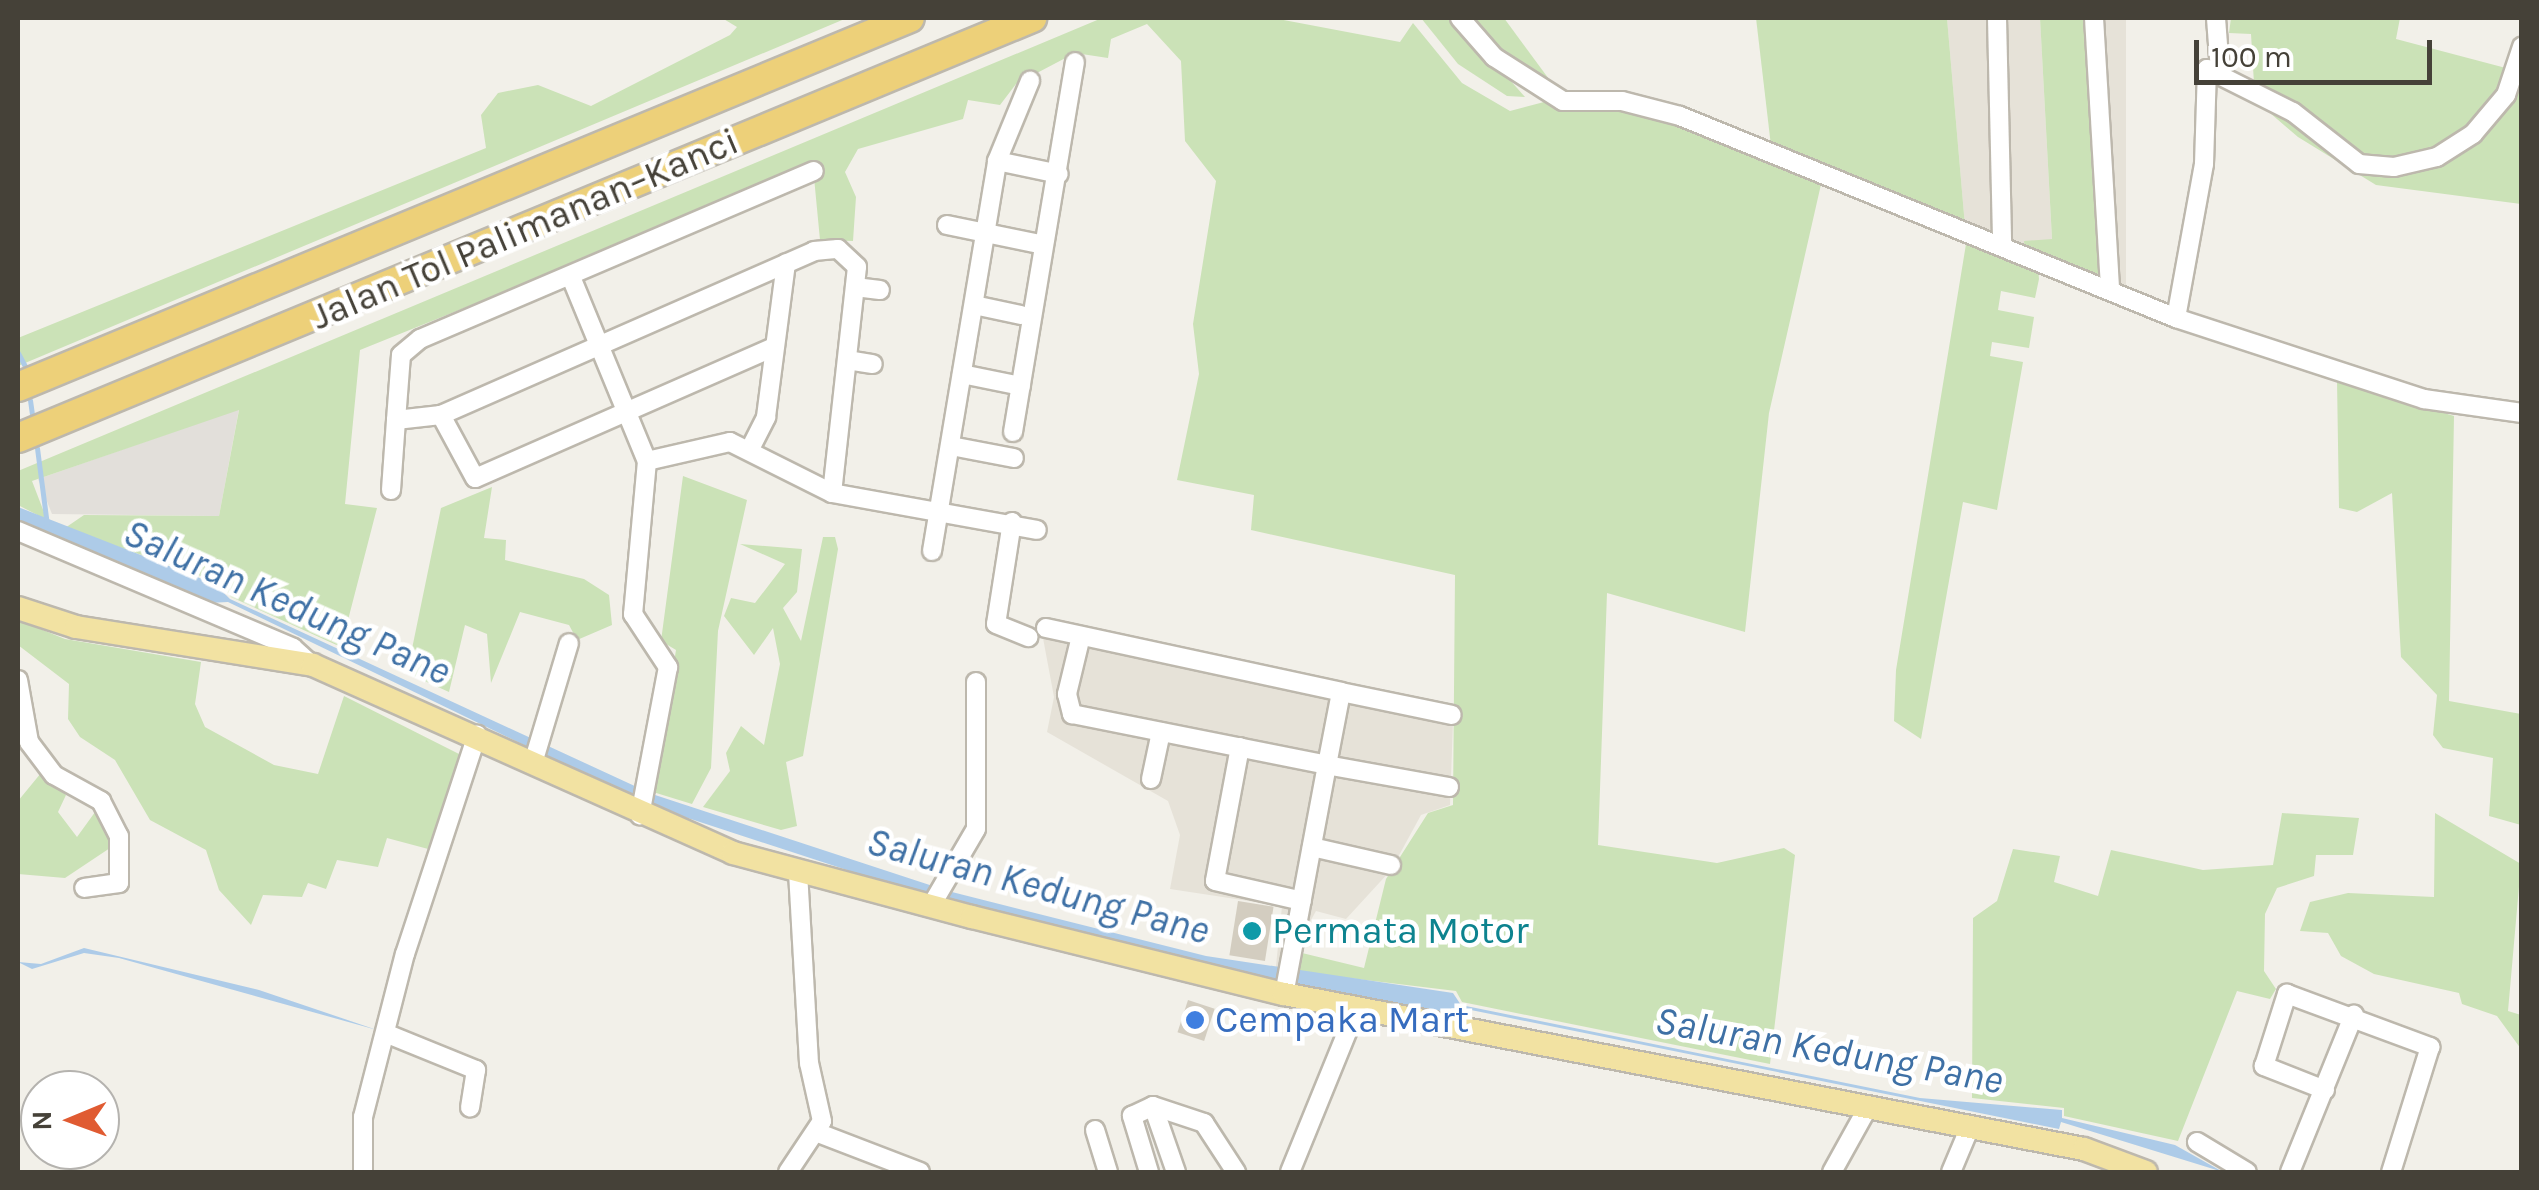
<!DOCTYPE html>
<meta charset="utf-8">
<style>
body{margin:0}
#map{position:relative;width:2539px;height:1190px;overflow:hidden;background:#f2f0e9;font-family:Karla,sans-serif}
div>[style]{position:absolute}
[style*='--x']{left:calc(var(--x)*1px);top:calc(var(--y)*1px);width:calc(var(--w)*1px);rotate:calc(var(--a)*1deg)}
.residential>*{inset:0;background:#e6e2d8;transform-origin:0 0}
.industrial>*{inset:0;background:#e2dfda}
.green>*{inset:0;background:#cbe2b7}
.water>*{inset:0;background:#adcbe8}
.stream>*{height:5px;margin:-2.5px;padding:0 2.5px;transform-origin:2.5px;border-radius:2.5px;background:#adcbe8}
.building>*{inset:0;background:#d3cdc0;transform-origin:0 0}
.roads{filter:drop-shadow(2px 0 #bdb8ad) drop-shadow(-2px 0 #bdb8ad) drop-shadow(0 2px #bdb8ad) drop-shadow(0 -2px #bdb8ad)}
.minor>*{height:18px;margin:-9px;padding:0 9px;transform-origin:9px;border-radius:9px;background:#fff}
.major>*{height:22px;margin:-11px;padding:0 11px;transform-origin:11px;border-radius:11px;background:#f2e2a2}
.highway>*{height:28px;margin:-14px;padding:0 14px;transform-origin:14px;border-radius:14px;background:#edd079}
.dots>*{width:28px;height:28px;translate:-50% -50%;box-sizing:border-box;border:5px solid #fff;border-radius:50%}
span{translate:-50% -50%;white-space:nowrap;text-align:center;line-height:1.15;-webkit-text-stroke:9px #fff;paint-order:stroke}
.street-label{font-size:38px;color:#454138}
.culture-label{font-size:38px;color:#0d838f}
.left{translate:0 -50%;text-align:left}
.shop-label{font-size:38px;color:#366cbe}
.water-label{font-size:40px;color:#3e70a5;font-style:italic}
.frame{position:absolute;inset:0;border:20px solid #454138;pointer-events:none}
.north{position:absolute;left:20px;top:1070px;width:100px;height:100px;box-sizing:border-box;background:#fff;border:2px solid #b5b3af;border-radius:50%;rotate:269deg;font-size:28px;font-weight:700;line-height:40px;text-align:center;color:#454138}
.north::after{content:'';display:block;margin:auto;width:35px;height:45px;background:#e05b32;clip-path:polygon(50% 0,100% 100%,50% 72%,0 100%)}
.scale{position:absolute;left:2194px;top:40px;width:238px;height:45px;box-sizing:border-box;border:5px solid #454138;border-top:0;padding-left:12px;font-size:30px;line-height:35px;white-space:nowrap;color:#454138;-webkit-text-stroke:8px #fff;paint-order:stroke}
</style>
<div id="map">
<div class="residential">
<div style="clip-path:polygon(1947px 18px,2040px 18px,2052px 240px,2025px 251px,1965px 226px)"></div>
<div style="left:2087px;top:18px;width:39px;height:267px"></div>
<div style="clip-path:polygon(1040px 622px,1453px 722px,1450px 805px,1421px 815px,1391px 870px,1346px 919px,1316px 911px,1274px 986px,1282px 906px,1170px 889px,1180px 835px,1168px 801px,1047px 732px,1054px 697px)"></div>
</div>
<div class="industrial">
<div style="clip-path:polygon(239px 409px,219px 516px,52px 514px,38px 479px)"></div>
</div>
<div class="green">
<div style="clip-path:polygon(722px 18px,847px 18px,18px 366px,18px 338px,486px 148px,481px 115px,498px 93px,538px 85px,591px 106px,730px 35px,737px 27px)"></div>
<div style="clip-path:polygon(1102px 18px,1273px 18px,1400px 42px,1413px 23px,1462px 83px,1510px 111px,1544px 102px,1648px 112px,1822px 180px,1769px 413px,1745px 632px,1607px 593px,1598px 845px,1717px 863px,1784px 848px,1795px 855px,1770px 1064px,1462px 1002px,1456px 991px,1299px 972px,1302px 953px,1364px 968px,1386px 879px,1428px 813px,1453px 805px,1455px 575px,1251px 530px,1254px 495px,1177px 480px,1199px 374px,1193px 324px,1216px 181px,1185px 141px,1181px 61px,1147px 24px,1111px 39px,1108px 58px,1075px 53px,1016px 84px,1000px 105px,968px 100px,963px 119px,858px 149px,845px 172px,856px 197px,853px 241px,820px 240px,813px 167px,360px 350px,345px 504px,377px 508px,341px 647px,231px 597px,218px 582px,65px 528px,84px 515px,219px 516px,239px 410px,32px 481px,47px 520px,18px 505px,18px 471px)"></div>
<div style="clip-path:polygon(1421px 18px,1455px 18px,1525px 97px,1507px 96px,1458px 64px)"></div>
<div style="clip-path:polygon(1468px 18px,1504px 18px,1557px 90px,1500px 55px)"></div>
<div style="clip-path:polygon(1756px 18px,1947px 18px,1965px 226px,1771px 146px)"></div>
<div style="clip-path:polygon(2040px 18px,2087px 18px,2105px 284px,2025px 251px,2024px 241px,2052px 239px)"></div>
<div style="clip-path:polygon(2231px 18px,2400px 18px,2396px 39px,2521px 72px,2521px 204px,2376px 185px,2298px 137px,2255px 100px,2251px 34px,2229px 33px)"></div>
<div style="clip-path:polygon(1967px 238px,2038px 268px,2039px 279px,2035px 298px,2001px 291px,1998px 310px,2034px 317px,2029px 348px,1992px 342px,1990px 356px,2023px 362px,1997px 510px,1963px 502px,1921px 739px,1894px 721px,1896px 670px)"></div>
<div style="clip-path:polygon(2337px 380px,2454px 416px,2449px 701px,2521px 714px,2521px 825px,2489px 816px,2493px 758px,2443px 748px,2433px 735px,2437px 695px,2401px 657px,2392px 493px,2357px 512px,2339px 508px)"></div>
<div style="clip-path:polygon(683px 476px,747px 500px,718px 631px,711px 768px,692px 804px,653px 792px,676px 650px,661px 641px)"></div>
<div style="clip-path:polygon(492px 487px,484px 538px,506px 540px,505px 560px,584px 579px,609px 595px,612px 625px,577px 640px,569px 625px,520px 612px,491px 683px,487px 634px,465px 625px,449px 692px,407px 673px,441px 508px)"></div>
<div style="clip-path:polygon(823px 537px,835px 537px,838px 549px,803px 756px,786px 762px,797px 826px,781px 830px,703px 807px,730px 771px,726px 753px,741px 726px,764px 745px,780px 664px,773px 628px,754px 655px,724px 616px,731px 598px,755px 603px,785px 564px,740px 544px,802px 549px,797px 592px,783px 608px,801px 641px)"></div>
<div style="clip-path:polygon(18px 620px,65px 639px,201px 662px,195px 704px,205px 727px,274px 765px,318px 774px,344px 696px,461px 755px,432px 850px,387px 838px,378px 867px,337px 860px,326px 889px,308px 883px,302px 897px,263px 895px,251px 925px,219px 890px,206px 850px,150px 820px,115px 760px,80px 737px,68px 719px,69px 684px,18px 645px)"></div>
<div style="clip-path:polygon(41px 773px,66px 795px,58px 812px,77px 837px,98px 808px,108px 830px,110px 848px,65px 878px,18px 874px,18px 801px)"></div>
<div style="clip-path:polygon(2282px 813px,2359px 818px,2353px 855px,2316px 855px,2314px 876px,2277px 888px,2265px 914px,2264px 971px,2276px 989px,2270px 999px,2237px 991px,2178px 1141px,2064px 1116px,2064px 1108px,1972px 1098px,1973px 918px,1997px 901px,2013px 849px,2060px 856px,2054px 882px,2098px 896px,2111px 850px,2203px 870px,2273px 865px)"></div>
<div style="clip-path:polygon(2435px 813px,2521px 864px,2508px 1011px,2521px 1015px,2521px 1049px,2497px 1016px,2462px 1004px,2459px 993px,2374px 974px,2341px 956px,2328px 933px,2300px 931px,2310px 902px,2348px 893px,2434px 897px)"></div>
</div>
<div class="water">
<div style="clip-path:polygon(18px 507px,215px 584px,230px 599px,652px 794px,948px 891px,1206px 956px,1453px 993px,1461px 1005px,1920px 1098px,2062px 1110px,2062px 1118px,2175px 1145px,2223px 1172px,2061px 1122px,2059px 1129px,1461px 1008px,1451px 1016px,1297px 986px,945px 902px,648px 805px,228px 602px,208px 603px,80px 551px,18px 520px)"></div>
<div style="clip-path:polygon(84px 948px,259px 990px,377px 1030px,119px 958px,84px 953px,32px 969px,18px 962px,41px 964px)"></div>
</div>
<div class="stream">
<div style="--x:18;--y:353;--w:15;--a:62"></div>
<div style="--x:30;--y:400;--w:15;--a:82"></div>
<div style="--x:37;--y:448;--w:78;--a:82.6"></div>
</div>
<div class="building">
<div style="left:1238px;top:901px;width:36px;height:55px;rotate:9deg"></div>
<div style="left:1188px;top:1000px;width:28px;height:34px;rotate:18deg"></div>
</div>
<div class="roads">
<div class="minor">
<div style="--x:1460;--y:18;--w:52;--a:48.9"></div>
<div style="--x:1494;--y:57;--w:82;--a:32.5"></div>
<div style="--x:1563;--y:101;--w:59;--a:0"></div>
<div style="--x:1622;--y:101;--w:60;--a:14.5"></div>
<div style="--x:1680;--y:116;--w:536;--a:22.16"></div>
<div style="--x:2176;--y:318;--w:261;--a:18.1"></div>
<div style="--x:2424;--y:399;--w:99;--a:8.1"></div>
<div style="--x:1997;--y:18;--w:228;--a:88.7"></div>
<div style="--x:2094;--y:18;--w:272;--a:86.6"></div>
<div style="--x:2216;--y:18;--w:53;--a:85.7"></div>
<div style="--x:997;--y:161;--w:63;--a:11.8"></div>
<div style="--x:947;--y:225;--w:90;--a:11.6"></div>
<div style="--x:571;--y:277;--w:199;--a:67.6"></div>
<div style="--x:647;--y:461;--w:154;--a:95.2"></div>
<div style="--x:633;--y:614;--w:64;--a:56.6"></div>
<div style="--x:668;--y:667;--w:151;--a:100.7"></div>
<div style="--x:855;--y:287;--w:25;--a:7"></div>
<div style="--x:974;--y:305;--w:48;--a:12"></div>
<div style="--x:2176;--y:318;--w:157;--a:-79.7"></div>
<div style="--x:2204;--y:164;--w:95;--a:-88.2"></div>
<div style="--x:2207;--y:69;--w:96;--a:26.6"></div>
<div style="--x:2293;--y:112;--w:84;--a:38.2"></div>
<div style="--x:2359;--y:164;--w:35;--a:5"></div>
<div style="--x:2394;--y:167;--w:44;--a:-13.1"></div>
<div style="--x:2437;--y:157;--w:43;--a:-32.6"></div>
<div style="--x:2473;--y:134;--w:51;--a:-49.8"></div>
<div style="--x:2506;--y:95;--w:51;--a:-71.6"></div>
<div style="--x:774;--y:347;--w:326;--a:156.3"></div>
<div style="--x:475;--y:478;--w:72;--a:-118.4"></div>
<div style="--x:441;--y:415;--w:407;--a:-23.7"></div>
<div style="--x:814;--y:251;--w:24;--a:-5"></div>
<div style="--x:838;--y:249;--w:26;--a:43"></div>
<div style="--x:857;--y:267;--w:227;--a:96.3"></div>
<div style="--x:847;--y:360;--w:26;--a:9"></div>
<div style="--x:962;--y:374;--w:60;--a:11.5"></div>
<div style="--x:396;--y:420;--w:65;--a:-85.6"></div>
<div style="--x:401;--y:355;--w:25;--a:-40"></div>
<div style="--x:420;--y:339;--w:428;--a:-23.1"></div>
<div style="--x:1013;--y:432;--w:375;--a:-80.5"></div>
<div style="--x:951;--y:446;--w:64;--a:10.8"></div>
<div style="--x:750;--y:449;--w:36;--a:-63"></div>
<div style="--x:766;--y:417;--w:155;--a:-82.6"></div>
<div style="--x:647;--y:461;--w:85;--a:-12.9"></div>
<div style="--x:730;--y:442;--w:114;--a:26.6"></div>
<div style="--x:832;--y:493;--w:208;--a:10.2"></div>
<div style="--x:391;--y:490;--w:70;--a:-85.9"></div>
<div style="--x:396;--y:420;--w:45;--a:-6.3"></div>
<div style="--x:1012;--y:522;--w:103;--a:98.9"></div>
<div style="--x:996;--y:624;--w:35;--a:22"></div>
<div style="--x:18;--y:531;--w:299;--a:23"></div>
<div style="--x:293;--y:648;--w:25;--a:42"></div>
<div style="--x:932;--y:551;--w:395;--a:-80.5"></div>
<div style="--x:997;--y:161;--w:87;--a:-67.6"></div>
<div style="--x:1046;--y:628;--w:302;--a:12.2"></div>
<div style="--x:1081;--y:636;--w:60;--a:103.6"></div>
<div style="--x:1067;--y:694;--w:21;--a:76"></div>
<div style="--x:1072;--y:714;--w:260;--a:11.3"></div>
<div style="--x:1327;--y:765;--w:233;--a:100.6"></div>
<div style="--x:18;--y:680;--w:63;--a:79.9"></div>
<div style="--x:29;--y:742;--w:41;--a:52.9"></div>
<div style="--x:54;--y:775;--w:54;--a:29"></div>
<div style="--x:101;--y:801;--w:39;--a:63"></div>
<div style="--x:119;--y:836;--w:47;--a:90"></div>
<div style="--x:119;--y:883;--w:35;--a:172"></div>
<div style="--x:1240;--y:747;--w:136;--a:100.6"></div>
<div style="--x:1215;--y:881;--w:89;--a:12.9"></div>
<div style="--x:533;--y:763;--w:125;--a:-73.3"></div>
<div style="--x:1151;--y:779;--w:48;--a:-78"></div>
<div style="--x:1449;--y:787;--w:124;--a:-169.8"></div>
<div style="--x:1327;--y:765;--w:74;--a:-79.1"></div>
<div style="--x:1341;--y:692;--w:113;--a:11.7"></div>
<div style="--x:1312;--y:847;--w:81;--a:12.8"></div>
<div style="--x:931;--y:906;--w:89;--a:-59.7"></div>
<div style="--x:976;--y:829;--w:147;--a:-90"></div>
<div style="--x:390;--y:1035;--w:93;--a:22.1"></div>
<div style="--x:476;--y:1070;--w:38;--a:99"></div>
<div style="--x:2325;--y:1090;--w:66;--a:-158.5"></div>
<div style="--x:2264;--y:1066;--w:76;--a:-72.3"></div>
<div style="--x:2287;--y:994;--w:153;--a:20.3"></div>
<div style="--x:2430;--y:1047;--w:131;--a:107.3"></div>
<div style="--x:1153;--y:1106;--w:70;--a:70.8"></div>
<div style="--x:1095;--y:1130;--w:44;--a:72.8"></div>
<div style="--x:821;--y:1134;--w:106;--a:21"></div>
<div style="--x:2197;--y:1142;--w:58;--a:31"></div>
<div style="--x:363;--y:1172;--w:55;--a:-90"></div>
<div style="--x:363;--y:1117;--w:168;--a:-75.6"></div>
<div style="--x:405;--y:954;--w:231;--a:-71.8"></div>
<div style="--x:788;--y:1172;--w:61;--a:-56.3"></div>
<div style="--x:822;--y:1121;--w:59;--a:-102.6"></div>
<div style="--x:809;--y:1063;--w:193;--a:-93.3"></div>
<div style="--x:1149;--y:1172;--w:59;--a:-106.9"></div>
<div style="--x:1132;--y:1116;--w:23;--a:-25"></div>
<div style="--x:1153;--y:1106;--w:54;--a:18.4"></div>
<div style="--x:1204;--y:1123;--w:59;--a:56.9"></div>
<div style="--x:1290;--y:1172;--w:177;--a:-67.8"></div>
<div style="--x:1832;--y:1172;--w:74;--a:-61"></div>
<div style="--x:1951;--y:1172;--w:49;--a:-67.1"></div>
<div style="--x:2290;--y:1172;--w:170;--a:-67.9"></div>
</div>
<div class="major">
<div style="--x:18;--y:608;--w:61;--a:18.1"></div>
<div style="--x:76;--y:627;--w:240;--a:9.1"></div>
<div style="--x:313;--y:665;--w:460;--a:24.1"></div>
<div style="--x:733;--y:853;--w:247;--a:15"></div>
<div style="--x:972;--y:917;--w:321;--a:13.9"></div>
<div style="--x:1284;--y:994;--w:815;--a:10.97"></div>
<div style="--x:2084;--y:1149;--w:66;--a:20.4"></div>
</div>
<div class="highway">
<div style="--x:18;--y:387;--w:965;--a:-22.47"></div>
<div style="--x:18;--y:438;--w:1098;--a:-22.5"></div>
</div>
</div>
<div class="dots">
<div style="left:1252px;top:931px;background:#0f9aa8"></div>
<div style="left:1195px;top:1020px;background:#3f7fe0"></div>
</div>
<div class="street-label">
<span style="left:525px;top:229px;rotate:-23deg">Jalan Tol Palimanan–Kanci</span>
</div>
<div class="culture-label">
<span class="left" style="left:1272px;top:931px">Permata Motor</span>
</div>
<div class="shop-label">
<span class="left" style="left:1215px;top:1020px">Cempaka Mart</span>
</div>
<div class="water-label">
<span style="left:287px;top:602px;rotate:24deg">Saluran Kedung Pane</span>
<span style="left:1038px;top:886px;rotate:15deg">Saluran Kedung Pane</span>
<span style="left:1829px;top:1050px;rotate:10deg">Saluran Kedung Pane</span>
</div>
<div class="frame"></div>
<div class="north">N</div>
<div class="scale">100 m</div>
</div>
